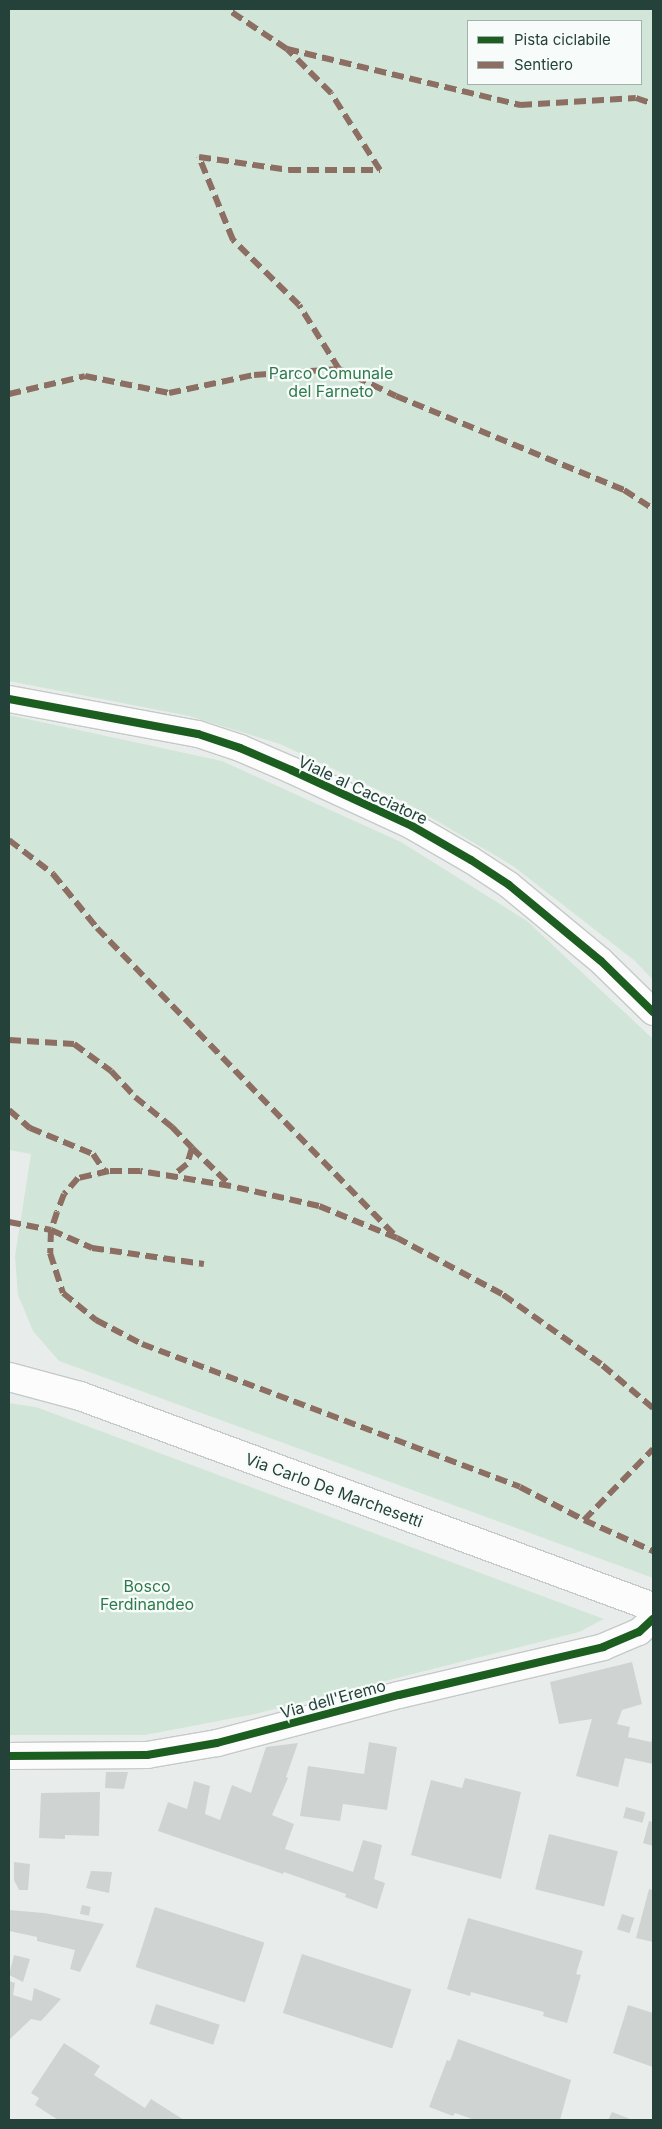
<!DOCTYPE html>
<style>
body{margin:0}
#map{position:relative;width:662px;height:2129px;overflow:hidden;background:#e8edeb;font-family:Inter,sans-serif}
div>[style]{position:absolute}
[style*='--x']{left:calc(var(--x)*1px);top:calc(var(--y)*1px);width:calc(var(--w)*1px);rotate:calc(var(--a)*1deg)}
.green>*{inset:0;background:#d1e6d8}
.building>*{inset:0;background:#cfd4d2;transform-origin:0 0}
.roads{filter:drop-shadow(1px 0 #c5cac8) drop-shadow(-1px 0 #c5cac8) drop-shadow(0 1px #c5cac8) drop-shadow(0 -1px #c5cac8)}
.minor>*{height:26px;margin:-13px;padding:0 13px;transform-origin:13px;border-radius:13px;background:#fcfcfc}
.secondary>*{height:28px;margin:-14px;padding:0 14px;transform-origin:14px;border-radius:14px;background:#fcfcfc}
.quiet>*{height:6px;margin-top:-3px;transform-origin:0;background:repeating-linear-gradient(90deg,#8d6e63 0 12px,transparent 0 18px)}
.cycleway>*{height:8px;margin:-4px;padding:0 4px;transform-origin:4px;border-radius:4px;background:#1b5e20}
span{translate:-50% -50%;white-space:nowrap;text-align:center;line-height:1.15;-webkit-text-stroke:4.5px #f7fbf9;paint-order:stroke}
.park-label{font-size:16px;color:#2d7a4b}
.street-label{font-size:16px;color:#24423a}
.frame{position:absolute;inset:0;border:10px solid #24423a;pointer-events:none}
.legend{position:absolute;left:467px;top:20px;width:175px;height:65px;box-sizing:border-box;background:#f7fbf9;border:1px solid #a3b1ad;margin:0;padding:6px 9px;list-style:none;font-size:15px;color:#24423a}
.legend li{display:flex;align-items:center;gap:10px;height:25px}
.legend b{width:25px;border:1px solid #a3b1ad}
</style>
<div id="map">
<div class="green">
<div style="clip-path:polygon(evenodd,9px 9px,653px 9px,653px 980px,635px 961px,513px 866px,408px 804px,280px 744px,189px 716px,9px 681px,9px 9px,468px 21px,641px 21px,641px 84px,468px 84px,468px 21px)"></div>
<div style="clip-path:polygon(9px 715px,222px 761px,401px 842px,527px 921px,653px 1039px,653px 1578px,59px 1361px,33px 1331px,18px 1295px,15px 1256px,31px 1154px,9px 1150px)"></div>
<div style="clip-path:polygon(9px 1403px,36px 1407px,604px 1619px,579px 1632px,255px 1714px,145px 1735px,9px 1735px)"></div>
</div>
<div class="building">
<div style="clip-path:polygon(632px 1662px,642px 1704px,622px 1710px,617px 1724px,630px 1727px,628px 1737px,651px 1742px,653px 1736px,653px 1764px,625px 1758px,618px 1787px,576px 1776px,592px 1719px,559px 1724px,550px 1682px)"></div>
<div style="clip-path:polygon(369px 1742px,397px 1747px,387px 1810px,343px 1804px,340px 1821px,300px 1816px,308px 1766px,364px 1774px)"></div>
<div style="clip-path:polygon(298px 1743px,286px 1777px,288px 1778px,272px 1815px,294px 1824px,285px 1849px,353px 1872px,363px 1840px,382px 1845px,374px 1879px,385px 1883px,377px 1909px,345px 1897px,346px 1894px,284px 1872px,283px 1874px,158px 1831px,168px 1802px,187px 1809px,194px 1781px,210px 1786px,205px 1814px,220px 1820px,232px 1785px,251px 1793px,266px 1747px)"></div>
<div style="clip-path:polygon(106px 1772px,128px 1772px,124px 1789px,105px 1788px)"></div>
<div style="clip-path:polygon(465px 1778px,521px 1792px,501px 1879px,411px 1855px,431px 1780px,462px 1788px)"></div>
<div style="clip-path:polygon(100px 1792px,99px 1836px,65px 1835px,65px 1839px,39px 1838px,41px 1793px)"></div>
<div style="left:626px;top:1807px;width:20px;height:11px;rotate:15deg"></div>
<div style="clip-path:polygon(649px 1821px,653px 1822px,653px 1846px,643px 1843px)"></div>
<div style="left:549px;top:1834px;width:71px;height:57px;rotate:14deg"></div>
<div style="clip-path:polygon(14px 1862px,30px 1864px,28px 1890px,19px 1890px,14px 1880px)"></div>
<div style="clip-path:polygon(91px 1871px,112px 1872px,109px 1893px,86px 1888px)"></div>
<div style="clip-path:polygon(649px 1889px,653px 1890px,653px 1942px,636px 1938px)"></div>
<div style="left:82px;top:1905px;width:9px;height:9px;rotate:13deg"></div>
<div style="left:155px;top:1907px;width:115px;height:63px;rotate:18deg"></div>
<div style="clip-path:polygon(9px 1910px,44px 1913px,104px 1924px,80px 1972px,70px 1969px,75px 1950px,37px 1941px,37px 1937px,9px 1931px)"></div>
<div style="left:622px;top:1914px;width:13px;height:16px;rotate:18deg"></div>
<div style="clip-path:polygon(468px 1918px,583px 1951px,576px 1974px,581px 1975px,567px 2023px,543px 2016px,544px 2012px,471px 1992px,470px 1996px,447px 1989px)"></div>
<div style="left:302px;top:1954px;width:115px;height:62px;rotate:18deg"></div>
<div style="clip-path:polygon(14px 1955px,30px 1959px,23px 1982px,9px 1975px)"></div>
<div style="clip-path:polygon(9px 1981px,15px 1983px,13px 1995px,32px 2001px,34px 1988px,61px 1999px,41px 2021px,31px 2019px,9px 2040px)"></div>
<div style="left:156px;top:2004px;width:67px;height:21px;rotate:18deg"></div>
<div style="clip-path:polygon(628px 2005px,653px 2013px,653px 2067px,613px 2053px)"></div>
<div style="clip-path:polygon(458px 2039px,571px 2080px,560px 2120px,475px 2120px,455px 2113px,453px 2116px,429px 2107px,447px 2060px,450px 2061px)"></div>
<div style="clip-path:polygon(64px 2043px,100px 2066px,94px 2075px,145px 2108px,151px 2099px,184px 2120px,58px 2120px,35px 2105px,39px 2098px,31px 2093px)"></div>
<div style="clip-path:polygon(612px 2112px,633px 2120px,608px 2120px)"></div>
</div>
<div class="roads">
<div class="minor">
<div style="--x:9;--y:699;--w:192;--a:10.5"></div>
<div style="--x:198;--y:734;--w:44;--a:18.4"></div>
<div style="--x:240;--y:748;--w:56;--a:23.3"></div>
<div style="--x:291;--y:770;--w:133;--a:24.8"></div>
<div style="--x:412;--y:826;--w:68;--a:30"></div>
<div style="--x:471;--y:860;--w:45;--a:33.3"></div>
<div style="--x:509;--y:885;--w:119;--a:39.6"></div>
<div style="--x:601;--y:961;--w:73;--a:44.4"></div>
<div style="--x:9;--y:1756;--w:138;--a:-0.4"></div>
<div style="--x:147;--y:1755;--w:71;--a:-9.7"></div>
<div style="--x:217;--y:1743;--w:188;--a:-14.8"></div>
<div style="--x:399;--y:1695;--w:210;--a:-13.2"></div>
<div style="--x:603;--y:1647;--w:39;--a:-23"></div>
<div style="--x:639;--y:1632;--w:19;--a:-43"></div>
</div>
<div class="secondary">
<div style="--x:9;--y:1377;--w:73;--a:15"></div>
<div style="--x:80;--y:1396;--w:611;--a:20.22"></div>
</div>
</div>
<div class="quiet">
<div style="--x:287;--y:49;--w:240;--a:13.5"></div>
<div style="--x:520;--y:105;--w:116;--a:-3.5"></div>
<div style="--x:636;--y:98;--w:18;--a:19"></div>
<div style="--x:339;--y:369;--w:63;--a:25.3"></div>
<div style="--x:396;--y:396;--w:247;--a:22.4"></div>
<div style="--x:624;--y:490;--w:35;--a:33"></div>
<div style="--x:9;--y:394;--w:78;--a:-13.3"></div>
<div style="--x:85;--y:376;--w:86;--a:11.4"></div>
<div style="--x:169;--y:393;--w:87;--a:-12"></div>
<div style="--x:254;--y:375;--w:85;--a:-4"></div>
<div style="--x:339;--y:369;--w:75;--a:-122"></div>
<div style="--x:299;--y:305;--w:93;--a:-135.4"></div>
<div style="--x:233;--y:240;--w:90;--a:-112.3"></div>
<div style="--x:199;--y:157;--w:91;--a:8.2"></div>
<div style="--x:289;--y:170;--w:91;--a:0"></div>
<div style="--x:380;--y:170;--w:91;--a:-122.5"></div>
<div style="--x:331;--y:93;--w:62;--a:-135"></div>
<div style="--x:287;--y:49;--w:72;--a:-146.3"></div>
<div style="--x:9;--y:840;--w:56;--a:37.7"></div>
<div style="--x:53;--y:874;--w:70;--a:50.8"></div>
<div style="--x:97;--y:928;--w:427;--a:45.9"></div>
<div style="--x:9;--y:1040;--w:65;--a:3.5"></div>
<div style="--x:74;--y:1044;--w:46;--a:36.1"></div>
<div style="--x:111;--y:1071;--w:35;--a:47"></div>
<div style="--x:135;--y:1097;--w:48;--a:39"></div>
<div style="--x:172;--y:1127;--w:29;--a:46"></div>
<div style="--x:192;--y:1148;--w:17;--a:107"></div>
<div style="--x:187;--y:1164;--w:21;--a:141"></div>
<div style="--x:9;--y:1110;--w:28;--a:41"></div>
<div style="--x:30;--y:1128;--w:68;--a:22.4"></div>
<div style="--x:93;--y:1154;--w:22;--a:56"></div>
<div style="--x:192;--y:1148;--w:54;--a:44.3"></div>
<div style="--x:9;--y:1222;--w:43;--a:10.8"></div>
<div style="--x:51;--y:1230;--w:45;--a:23.7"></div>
<div style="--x:92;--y:1248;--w:113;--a:8.1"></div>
<div style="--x:653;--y:1408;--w:68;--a:-139.8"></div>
<div style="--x:601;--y:1364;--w:121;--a:-144.7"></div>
<div style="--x:502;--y:1294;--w:119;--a:-151.9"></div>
<div style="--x:397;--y:1238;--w:84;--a:-157.7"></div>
<div style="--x:319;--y:1206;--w:90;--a:-167.2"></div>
<div style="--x:231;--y:1186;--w:92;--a:-170.6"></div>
<div style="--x:140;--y:1171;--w:31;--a:180"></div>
<div style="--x:109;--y:1171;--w:32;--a:167"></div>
<div style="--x:78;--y:1178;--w:21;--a:131"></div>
<div style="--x:64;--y:1194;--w:19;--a:111"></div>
<div style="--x:57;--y:1212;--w:19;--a:108"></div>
<div style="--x:51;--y:1230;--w:23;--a:92"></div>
<div style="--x:50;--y:1253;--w:42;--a:72"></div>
<div style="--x:63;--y:1293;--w:43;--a:39.3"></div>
<div style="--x:96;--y:1320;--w:52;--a:27.6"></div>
<div style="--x:142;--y:1344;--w:404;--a:20.7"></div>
<div style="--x:520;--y:1487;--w:72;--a:27.3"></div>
<div style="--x:584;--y:1520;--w:76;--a:24.2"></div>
<div style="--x:584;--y:1520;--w:99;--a:-45.8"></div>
</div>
<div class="cycleway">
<div style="--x:9;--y:699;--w:192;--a:10.5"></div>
<div style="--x:198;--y:734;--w:44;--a:18.4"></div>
<div style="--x:240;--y:748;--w:56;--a:23.3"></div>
<div style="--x:291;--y:770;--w:133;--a:24.8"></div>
<div style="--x:412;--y:826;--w:68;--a:30"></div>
<div style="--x:471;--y:860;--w:45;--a:33.3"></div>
<div style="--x:509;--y:885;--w:119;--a:39.6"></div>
<div style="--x:601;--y:961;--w:73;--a:44.4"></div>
<div style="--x:9;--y:1756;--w:138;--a:-0.4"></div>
<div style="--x:147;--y:1755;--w:71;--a:-9.7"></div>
<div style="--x:217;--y:1743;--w:188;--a:-14.8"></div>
<div style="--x:399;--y:1695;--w:210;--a:-13.2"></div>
<div style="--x:603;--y:1647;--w:39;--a:-23"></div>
<div style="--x:639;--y:1632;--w:19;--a:-43"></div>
</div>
<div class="park-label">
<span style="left:331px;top:382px">Parco Comunale<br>del Farneto</span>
<span style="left:147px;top:1595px">Bosco<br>Ferdinandeo</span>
</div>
<div class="street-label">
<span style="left:363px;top:790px;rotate:25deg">Viale al Cacciatore</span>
<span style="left:334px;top:1490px;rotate:20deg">Via Carlo De Marchesetti</span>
<span style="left:333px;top:1699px;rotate:-15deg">Via dell'Eremo</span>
</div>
<div class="frame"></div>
<ul class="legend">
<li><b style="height:6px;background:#1b5e20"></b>Pista ciclabile</li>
<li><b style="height:6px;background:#8d6e63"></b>Sentiero</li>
</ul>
</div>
